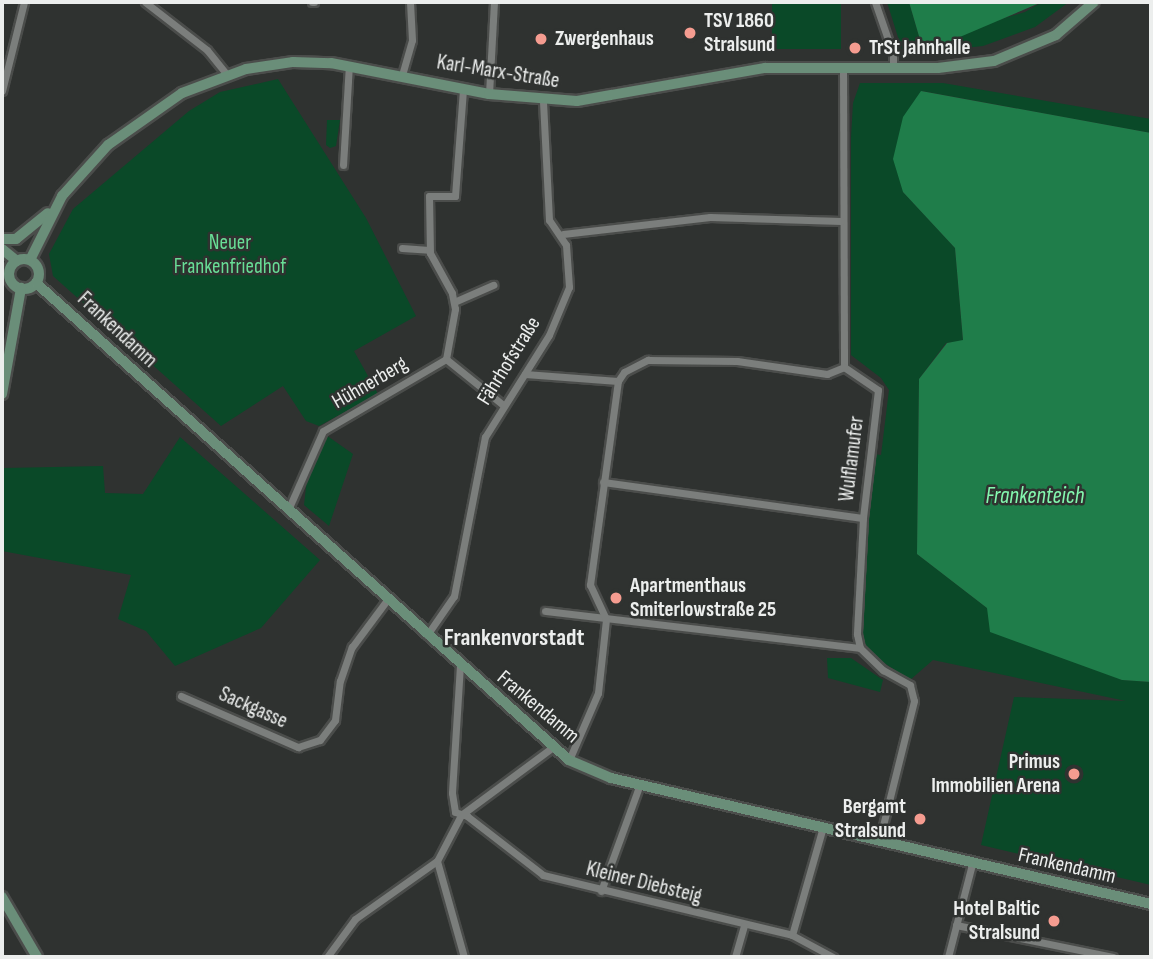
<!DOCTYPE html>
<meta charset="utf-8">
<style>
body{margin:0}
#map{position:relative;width:1153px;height:959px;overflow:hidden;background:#2f3230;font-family:"Sofia Sans Condensed",sans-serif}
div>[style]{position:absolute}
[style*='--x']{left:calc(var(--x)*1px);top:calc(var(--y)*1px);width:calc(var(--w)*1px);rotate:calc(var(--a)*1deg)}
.green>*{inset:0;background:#0a4928;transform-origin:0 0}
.water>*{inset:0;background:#1f7d4a}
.roads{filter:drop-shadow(2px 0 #4b4d4b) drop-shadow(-2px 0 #4b4d4b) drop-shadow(0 2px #4b4d4b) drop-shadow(0 -2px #4b4d4b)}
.street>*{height:7px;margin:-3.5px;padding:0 3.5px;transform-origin:3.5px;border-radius:3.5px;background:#7b7e7c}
.secondary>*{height:10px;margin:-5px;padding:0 5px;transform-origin:5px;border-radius:5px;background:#6a8e79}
.secondary>.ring{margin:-5px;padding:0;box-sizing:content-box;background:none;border:10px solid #6a8e79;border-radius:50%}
.dots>*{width:19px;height:19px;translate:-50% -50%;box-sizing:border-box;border:4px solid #2f3230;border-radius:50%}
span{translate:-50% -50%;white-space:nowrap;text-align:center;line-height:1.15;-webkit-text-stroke:5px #2f3230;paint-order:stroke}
.poi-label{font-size:21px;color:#eceeed;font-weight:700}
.left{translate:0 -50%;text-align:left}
.right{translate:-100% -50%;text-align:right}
.street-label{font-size:21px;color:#eceeed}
.park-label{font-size:21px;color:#68dd96}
.water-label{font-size:23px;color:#84f8af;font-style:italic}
.quarter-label{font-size:24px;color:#eceeed;font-weight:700}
.frame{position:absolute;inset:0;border:4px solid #eceeed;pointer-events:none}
</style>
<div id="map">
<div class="green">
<div style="left:772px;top:2px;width:69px;height:47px"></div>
<div style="clip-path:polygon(887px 2px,909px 2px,921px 43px,1025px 12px,1042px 2px,1069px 2px,1035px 27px,983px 46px,915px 53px,902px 50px)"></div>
<div style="clip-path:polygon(278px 79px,366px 218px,416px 316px,354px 351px,378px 394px,319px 426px,306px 421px,283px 386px,221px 426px,53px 276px,49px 254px,73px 209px,189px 111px,220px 92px)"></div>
<div style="clip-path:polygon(860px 83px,943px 83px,1151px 119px,1151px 133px,922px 91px,903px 192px,955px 248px,963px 341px,946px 343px,919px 379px,917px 554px,987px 608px,1122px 680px,1151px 682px,1151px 885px,981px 845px,1014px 697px,1126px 701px,933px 660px,910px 680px,866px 651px,859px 632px,863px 521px,873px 454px,881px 455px,889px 390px,881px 378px,851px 355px,851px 137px,853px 103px)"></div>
<div style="clip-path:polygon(327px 120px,340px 120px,336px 146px,330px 148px,326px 145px)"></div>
<div style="clip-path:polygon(326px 435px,353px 454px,329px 526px,304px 505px,308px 470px)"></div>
<div style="clip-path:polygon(180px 437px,320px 560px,261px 628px,175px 666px,146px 631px,118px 619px,131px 575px,2px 551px,2px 477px,4px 468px,103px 466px,105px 493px,143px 494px)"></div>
<div style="clip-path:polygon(827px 658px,851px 658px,883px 680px,880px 692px,828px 678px)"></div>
</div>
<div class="water">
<div style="clip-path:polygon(909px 2px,1042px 2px,934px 48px,921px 43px)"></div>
<div style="clip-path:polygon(921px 91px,1151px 133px,1151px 682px,1122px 680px,990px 632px,987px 608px,917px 554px,919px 379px,947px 343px,963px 340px,955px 248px,903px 192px,893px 159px,903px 117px)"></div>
</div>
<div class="roads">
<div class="street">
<div style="--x:145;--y:2;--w:78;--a:37.7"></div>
<div style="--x:207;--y:50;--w:32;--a:51"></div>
<div style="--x:312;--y:2;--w:2;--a:0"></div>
<div style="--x:875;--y:2;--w:55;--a:70.9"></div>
<div style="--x:893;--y:54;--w:13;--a:90"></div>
<div style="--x:843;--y:67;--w:300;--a:89.8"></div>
<div style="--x:844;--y:367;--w:41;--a:34.1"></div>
<div style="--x:878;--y:390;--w:129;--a:96.7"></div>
<div style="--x:863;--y:518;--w:116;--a:93"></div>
<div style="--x:857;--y:634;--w:14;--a:78"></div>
<div style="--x:860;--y:648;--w:32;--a:44"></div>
<div style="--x:883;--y:670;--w:31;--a:29"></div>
<div style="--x:910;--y:685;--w:16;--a:76"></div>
<div style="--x:914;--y:701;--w:144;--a:104"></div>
<div style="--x:402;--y:75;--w:36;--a:-74"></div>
<div style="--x:412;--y:40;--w:38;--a:-93"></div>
<div style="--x:2;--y:91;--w:92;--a:-76.1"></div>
<div style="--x:489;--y:94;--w:92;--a:-86.9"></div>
<div style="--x:343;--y:165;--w:100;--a:-86.6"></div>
<div style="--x:563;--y:234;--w:148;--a:-6.6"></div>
<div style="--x:710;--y:217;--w:131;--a:1.7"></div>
<div style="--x:402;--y:248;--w:27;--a:4"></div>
<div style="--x:454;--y:302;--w:43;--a:-23.6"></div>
<div style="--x:446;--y:359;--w:51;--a:-79.8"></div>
<div style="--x:455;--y:309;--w:16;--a:-101"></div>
<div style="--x:452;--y:293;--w:46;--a:-118.8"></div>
<div style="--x:430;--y:253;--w:57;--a:-91"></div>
<div style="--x:429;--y:196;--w:26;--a:0"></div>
<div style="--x:455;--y:196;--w:107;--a:-85.7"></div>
<div style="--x:525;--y:374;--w:93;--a:4.3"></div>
<div style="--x:618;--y:381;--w:11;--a:-56"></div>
<div style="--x:624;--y:372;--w:27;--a:-27"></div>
<div style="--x:648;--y:360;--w:89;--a:0.6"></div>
<div style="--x:737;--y:361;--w:91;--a:8.2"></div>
<div style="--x:827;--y:374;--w:18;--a:-22"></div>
<div style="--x:603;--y:482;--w:262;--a:7.9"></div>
<div style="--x:288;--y:510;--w:86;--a:-66.1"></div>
<div style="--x:323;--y:431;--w:143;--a:-30.3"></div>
<div style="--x:446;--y:359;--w:73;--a:38.9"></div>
<div style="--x:545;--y:611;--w:317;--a:6.7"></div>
<div style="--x:427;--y:635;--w:47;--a:-55.3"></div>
<div style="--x:454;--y:596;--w:162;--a:-79"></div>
<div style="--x:485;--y:437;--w:120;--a:-57.9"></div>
<div style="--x:549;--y:335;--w:52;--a:-67.4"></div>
<div style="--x:569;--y:287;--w:42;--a:-94.1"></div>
<div style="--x:566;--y:245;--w:30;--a:-124"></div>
<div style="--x:549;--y:220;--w:118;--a:-92.9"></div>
<div style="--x:460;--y:665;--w:128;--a:93.6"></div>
<div style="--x:452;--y:793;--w:19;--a:81"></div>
<div style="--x:455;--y:812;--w:13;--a:18"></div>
<div style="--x:467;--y:816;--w:96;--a:37.8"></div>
<div style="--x:543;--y:875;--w:256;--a:13.5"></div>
<div style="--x:792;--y:935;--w:47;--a:28.2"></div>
<div style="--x:181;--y:696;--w:128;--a:23.6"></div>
<div style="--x:298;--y:747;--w:23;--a:-18"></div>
<div style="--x:320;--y:740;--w:25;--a:-53"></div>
<div style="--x:335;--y:720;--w:39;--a:-83"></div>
<div style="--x:340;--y:681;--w:36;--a:-71"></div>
<div style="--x:352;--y:647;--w:59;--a:-53.3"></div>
<div style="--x:569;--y:760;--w:73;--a:-66.6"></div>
<div style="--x:598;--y:693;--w:74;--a:-83.8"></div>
<div style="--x:606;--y:619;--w:38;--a:-115"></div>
<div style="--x:590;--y:585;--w:206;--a:-82.2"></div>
<div style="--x:437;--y:861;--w:100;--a:74.3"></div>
<div style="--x:601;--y:891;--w:114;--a:-70"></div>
<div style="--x:956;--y:925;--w:160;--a:11.5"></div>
<div style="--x:792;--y:935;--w:112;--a:-74"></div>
<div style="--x:327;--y:957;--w:47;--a:-53.6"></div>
<div style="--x:355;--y:919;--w:100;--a:-35.3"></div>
<div style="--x:437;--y:861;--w:52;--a:-62.4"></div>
<div style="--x:461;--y:815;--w:114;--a:-36.5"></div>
<div style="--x:735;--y:957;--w:33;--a:-74"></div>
<div style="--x:948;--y:957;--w:96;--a:-75.5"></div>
</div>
<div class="secondary">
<div style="--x:2;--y:239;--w:14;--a:0"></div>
<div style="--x:16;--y:239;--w:41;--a:-39.1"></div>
<div style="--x:2;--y:249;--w:19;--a:39"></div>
<div class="ring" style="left:9px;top:259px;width:20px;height:20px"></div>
<div style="--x:30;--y:260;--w:72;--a:-63.4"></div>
<div style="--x:62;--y:196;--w:69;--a:-48"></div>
<div style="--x:108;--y:145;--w:90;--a:-35.1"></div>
<div style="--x:182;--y:93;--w:68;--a:-20.6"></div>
<div style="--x:246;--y:69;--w:48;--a:-8.5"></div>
<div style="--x:293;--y:62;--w:38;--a:2"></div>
<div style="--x:331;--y:63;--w:161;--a:11.1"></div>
<div style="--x:489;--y:94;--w:88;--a:4.5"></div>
<div style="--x:577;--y:101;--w:191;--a:-10"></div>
<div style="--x:765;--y:68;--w:173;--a:0"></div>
<div style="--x:938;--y:68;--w:56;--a:-7.1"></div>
<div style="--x:994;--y:61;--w:67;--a:-22.8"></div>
<div style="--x:1056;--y:35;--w:50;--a:-41"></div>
<div style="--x:36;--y:283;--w:715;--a:41.83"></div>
<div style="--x:569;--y:760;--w:46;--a:23.2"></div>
<div style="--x:611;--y:778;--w:555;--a:13.13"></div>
<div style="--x:2;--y:394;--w:108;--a:-79.8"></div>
<div style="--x:2;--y:897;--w:69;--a:59.7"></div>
</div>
</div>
<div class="dots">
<div style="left:690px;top:33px;background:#f59c90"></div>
<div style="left:541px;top:39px;background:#f59c90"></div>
<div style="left:855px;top:48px;background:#f59c90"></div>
<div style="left:616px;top:598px;background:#f59c90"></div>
<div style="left:1074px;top:774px;background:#f59c90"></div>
<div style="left:920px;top:819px;background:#f59c90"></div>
<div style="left:1054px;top:921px;background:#f59c90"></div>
</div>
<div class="poi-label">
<span class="left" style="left:704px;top:33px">TSV 1860<br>Stralsund</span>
<span class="left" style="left:555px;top:39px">Zwergenhaus</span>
<span class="left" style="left:869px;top:48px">TrSt Jahnhalle</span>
<span class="left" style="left:630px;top:598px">Apartmenthaus<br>Smiterlowstraße 25</span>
<span class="right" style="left:1060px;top:774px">Primus<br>Immobilien Arena</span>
<span class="right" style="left:906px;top:819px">Bergamt<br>Stralsund</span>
<span class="right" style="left:1040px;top:921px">Hotel Baltic<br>Stralsund</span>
</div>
<div class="street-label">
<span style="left:498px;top:72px;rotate:9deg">Karl-Marx-Straße</span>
<span style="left:117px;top:330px;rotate:43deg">Frankendamm</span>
<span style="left:509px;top:361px;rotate:-58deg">Fährhofstraße</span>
<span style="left:370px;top:383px;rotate:-30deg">Hühnerberg</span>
<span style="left:852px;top:459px;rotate:-83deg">Wulflamufer</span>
<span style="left:538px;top:707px;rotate:40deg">Frankendamm</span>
<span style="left:253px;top:708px;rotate:24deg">Sackgasse</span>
<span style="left:1067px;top:866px;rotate:13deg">Frankendamm</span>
<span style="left:644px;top:883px;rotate:14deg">Kleiner Diebsteig</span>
</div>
<div class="park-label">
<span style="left:230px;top:255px">Neuer<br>Frankenfriedhof</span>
</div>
<div class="water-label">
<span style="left:1035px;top:496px">Frankenteich</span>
</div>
<div class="quarter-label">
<span style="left:514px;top:638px">Frankenvorstadt</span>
</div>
<div class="frame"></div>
</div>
